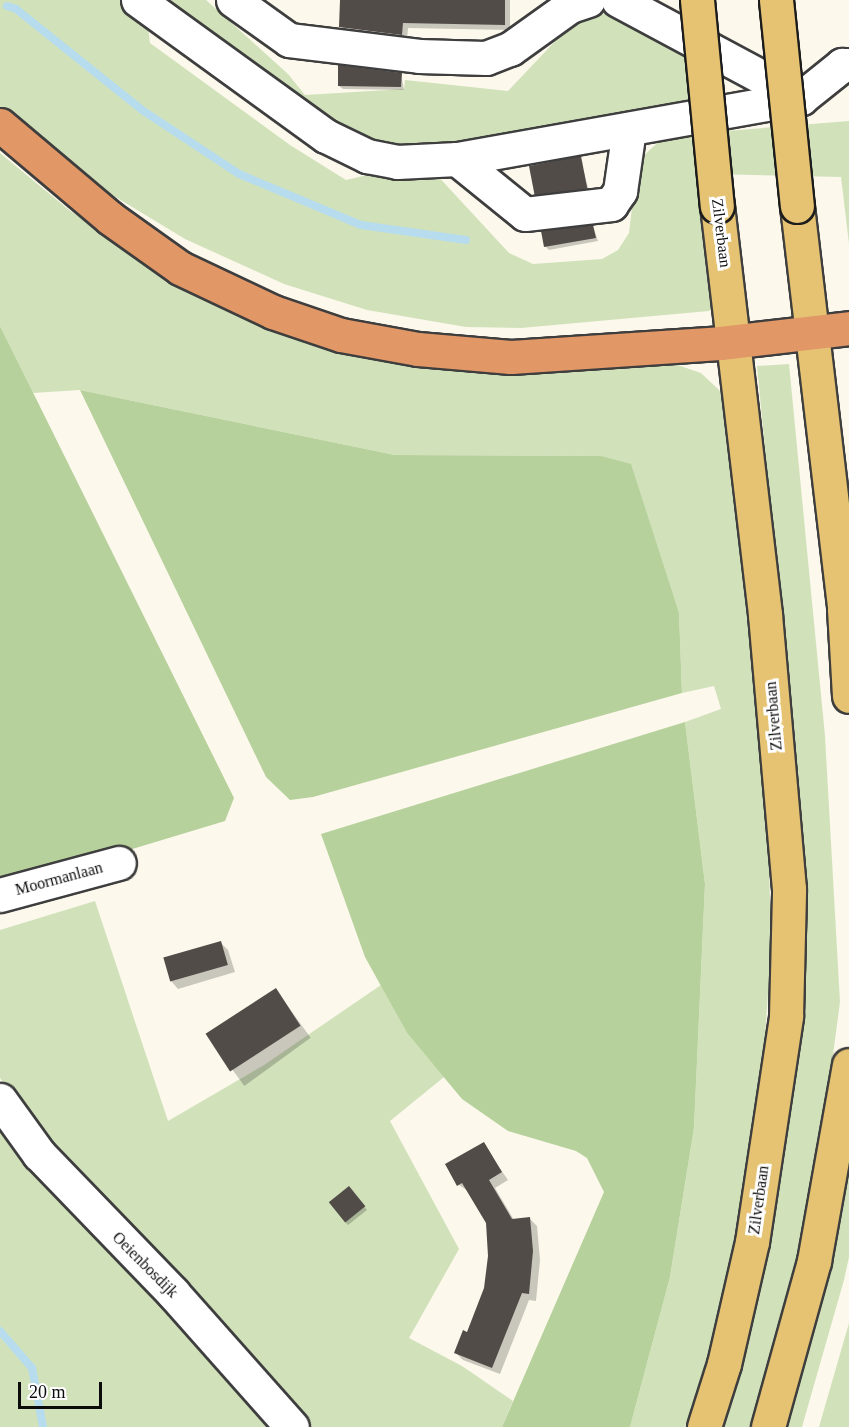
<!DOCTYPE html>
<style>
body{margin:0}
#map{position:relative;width:849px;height:1427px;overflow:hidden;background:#fcf8ec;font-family:"Times New Roman",serif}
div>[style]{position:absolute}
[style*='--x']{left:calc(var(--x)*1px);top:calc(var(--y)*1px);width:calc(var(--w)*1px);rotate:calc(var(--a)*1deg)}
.green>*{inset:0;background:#d1e2bb}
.forest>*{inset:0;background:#b7d19c}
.shadow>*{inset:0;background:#0003;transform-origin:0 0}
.stream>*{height:8px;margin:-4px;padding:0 4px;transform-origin:4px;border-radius:4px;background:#b7dced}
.building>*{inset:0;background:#524c49;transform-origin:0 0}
.roads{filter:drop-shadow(2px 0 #3e3e3e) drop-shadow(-2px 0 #3e3e3e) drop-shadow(0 2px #3e3e3e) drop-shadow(0 -2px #3e3e3e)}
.minor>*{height:33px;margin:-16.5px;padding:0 16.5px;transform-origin:16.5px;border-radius:16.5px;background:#fff}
.major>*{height:33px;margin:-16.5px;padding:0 16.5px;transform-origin:16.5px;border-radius:16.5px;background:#e6c372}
.highway>*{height:33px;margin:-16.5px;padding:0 16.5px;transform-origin:16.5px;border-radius:16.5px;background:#e19766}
.bridges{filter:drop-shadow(2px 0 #1c1c1c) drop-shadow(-2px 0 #1c1c1c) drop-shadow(0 2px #1c1c1c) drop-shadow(0 -2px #1c1c1c)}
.major-bridge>*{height:33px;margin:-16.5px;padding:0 16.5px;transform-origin:16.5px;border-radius:16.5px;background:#e6c372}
span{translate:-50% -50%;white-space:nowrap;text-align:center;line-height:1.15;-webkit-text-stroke:6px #fff;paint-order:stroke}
.street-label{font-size:16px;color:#0b0b0b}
.scale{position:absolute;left:18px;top:1382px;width:84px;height:27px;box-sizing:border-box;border:3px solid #0b0b0b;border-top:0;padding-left:8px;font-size:18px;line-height:21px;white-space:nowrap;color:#0b0b0b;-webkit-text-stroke:4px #fff;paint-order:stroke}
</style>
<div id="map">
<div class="green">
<div style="clip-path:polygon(0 0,121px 0,147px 20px,150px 43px,290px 145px,346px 180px,385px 171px,435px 173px,509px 253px,533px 264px,602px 259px,618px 250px,629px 233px,636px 172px,642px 157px,665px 136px,849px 121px,849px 244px,841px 177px,706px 174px,716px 307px,709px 311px,521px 328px,466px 327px,367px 310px,284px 284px,185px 239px,76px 173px,0 109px)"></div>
<div style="clip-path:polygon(156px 0,206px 0,288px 74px,305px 95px,404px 89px,405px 80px,508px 91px,578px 17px,595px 13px,612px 14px,726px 73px,712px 97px,623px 112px,447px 151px,391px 146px,360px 137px,319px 116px,177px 8px)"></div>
<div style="clip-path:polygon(0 153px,69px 210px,162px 273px,264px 325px,350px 353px,444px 370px,526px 373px,669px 362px,701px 373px,719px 390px,731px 414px,768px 815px,771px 949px,761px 1094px,749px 1179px,721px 1314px,686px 1427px,630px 1427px,670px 1277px,694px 1128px,705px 884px,685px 722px,721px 709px,714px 686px,682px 693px,679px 613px,601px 456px,395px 455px,80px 390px,33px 393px,0 326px)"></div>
<div style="clip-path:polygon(789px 364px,825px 736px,840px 1002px,815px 1190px,770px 1367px,752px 1427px,721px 1427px,762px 1279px,796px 1056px,802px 866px,798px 789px,757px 366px)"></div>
<div style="clip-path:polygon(95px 901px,168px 1121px,264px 1065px,381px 985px,407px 1033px,444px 1077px,390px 1121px,459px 1249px,409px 1338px,462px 1366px,513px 1401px,502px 1427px,308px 1427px,91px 1201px,0 1078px,0 930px)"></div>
<div style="clip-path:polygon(0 1123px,276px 1427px,0 1427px)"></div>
<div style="clip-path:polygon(849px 1171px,849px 1257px,844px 1280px,802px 1427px,785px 1427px,823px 1292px)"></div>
<div style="clip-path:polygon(849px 1323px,849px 1427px,819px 1427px,836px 1368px)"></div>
</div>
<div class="forest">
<div style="clip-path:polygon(0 326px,234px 798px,225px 821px,0 889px)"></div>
<div style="clip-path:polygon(80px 390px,395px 455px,601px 456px,631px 464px,679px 613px,682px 693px,313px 797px,290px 800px,266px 777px)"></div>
<div style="clip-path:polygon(685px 722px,705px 884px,694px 1128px,670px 1277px,630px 1427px,502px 1427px,604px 1192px,587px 1158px,576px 1151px,508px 1131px,462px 1099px,407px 1033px,365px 957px,321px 834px)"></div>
</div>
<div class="shadow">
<div style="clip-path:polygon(341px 0,510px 0,510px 30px,408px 28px,407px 40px,346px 32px,341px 27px)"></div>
<div style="clip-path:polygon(401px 74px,404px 90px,343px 89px,339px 86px)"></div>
<div style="clip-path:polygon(580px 158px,589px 191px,539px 197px,535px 193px)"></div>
<div style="clip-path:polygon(593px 226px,598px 241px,549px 250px,545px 246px)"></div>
<div style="clip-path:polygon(221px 943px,228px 950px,235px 972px,178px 989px,171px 981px)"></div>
<div style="left:276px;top:990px;width:59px;height:82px;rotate:54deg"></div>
<div style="clip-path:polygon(483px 1144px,508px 1180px,495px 1188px,514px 1220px,530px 1219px,537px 1226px,540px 1260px,536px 1301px,529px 1300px,500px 1374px,463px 1360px,456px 1353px,468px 1334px,486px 1289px,490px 1256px,487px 1223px,468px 1191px,459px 1185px)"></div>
<div style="clip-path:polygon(352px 1192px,367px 1210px,348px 1225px,345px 1222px)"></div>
</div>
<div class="stream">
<div style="--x:7;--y:6;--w:9;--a:18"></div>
<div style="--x:16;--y:9;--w:161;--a:38.7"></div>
<div style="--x:142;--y:110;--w:116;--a:33.4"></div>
<div style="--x:239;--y:174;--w:132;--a:22.7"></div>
<div style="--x:361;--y:225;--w:106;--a:8.1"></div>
<div style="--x:0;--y:1331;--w:49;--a:49.1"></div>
<div style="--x:32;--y:1368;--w:60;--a:79.4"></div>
</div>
<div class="building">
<div style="clip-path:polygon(340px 0,505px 0,505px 25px,403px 23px,402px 35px,339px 27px)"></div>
<div style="clip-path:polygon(338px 65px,402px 73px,401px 87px,338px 86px)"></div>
<div style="left:581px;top:156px;width:33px;height:53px;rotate:79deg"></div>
<div style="clip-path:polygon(593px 225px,596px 238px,544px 247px,541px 231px)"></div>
<div style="left:221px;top:941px;width:25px;height:60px;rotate:74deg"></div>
<div style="left:276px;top:988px;width:45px;height:84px;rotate:57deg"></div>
<div style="clip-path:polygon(484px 1142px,502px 1172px,489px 1180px,512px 1219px,530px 1217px,533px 1251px,529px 1294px,522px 1293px,492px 1368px,454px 1353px,463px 1330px,467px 1332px,484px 1288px,488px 1256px,486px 1223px,462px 1183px,457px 1186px,445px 1164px)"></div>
<div style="left:349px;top:1186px;width:26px;height:26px;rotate:51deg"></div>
</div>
<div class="roads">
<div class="minor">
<div style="--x:138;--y:0;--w:232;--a:35.9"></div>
<div style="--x:326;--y:136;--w:46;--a:26"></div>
<div style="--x:367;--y:156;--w:31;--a:11"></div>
<div style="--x:397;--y:162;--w:60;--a:-2.9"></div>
<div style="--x:457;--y:159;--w:349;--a:-10.1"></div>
<div style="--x:801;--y:98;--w:53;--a:-38.8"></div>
<div style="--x:842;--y:65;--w:7;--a:0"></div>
<div style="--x:233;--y:0;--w:69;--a:35.5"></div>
<div style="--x:289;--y:40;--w:131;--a:7"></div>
<div style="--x:419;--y:56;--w:67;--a:1.7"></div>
<div style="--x:486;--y:58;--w:26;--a:-21"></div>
<div style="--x:510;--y:49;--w:74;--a:-35.6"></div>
<div style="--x:570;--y:6;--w:19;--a:-18"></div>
<div style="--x:618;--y:0;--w:208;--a:28.2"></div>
<div style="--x:457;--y:159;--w:87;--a:39"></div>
<div style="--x:525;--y:214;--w:87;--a:-6.6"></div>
<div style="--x:611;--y:204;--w:16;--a:-55"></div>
<div style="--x:620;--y:191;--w:63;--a:-81.7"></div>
<div style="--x:0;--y:895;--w:123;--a:-15.1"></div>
<div style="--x:0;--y:1100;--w:67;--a:54.2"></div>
<div style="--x:39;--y:1154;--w:193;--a:46"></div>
<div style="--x:173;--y:1293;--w:179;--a:48.4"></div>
</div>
<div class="major">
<div style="--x:797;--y:206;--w:406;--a:83.3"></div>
<div style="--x:844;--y:609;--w:87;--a:86.7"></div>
<div style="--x:704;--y:1427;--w:66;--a:-72.4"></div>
<div style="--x:724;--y:1364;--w:125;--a:-77.1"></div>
<div style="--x:752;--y:1242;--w:229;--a:-81.4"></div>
<div style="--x:786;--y:1016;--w:127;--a:-88.6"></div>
<div style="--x:789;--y:889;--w:276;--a:-95"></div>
<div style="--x:765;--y:614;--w:411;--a:-96.7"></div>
<div style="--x:768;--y:1427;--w:172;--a:-74.5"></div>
<div style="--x:814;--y:1261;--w:199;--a:-79.9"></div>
</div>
<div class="highway">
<div style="--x:0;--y:125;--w:144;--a:40.2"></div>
<div style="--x:110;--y:218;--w:86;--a:35.5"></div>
<div style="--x:180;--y:268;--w:103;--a:25.3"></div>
<div style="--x:273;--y:312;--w:72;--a:18.7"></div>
<div style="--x:341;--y:335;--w:78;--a:10.3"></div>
<div style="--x:418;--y:349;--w:93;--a:4.9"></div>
<div style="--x:511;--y:357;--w:209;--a:-3.8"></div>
<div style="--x:720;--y:343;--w:130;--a:-6.6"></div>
</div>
</div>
<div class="bridges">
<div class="major-bridge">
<div style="--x:697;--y:0;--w:207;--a:84.5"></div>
<div style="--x:776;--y:0;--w:207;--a:84.2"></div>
</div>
</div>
<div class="street-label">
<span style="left:721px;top:233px;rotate:83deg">Zilverbaan</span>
<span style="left:774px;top:716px;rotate:-95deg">Zilverbaan</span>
<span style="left:59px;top:879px;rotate:-15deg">Moormanlaan</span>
<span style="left:759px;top:1200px;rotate:-82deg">Zilverbaan</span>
<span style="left:145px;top:1265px;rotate:45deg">Oeienbosdijk</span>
</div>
<div class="scale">20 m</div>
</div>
